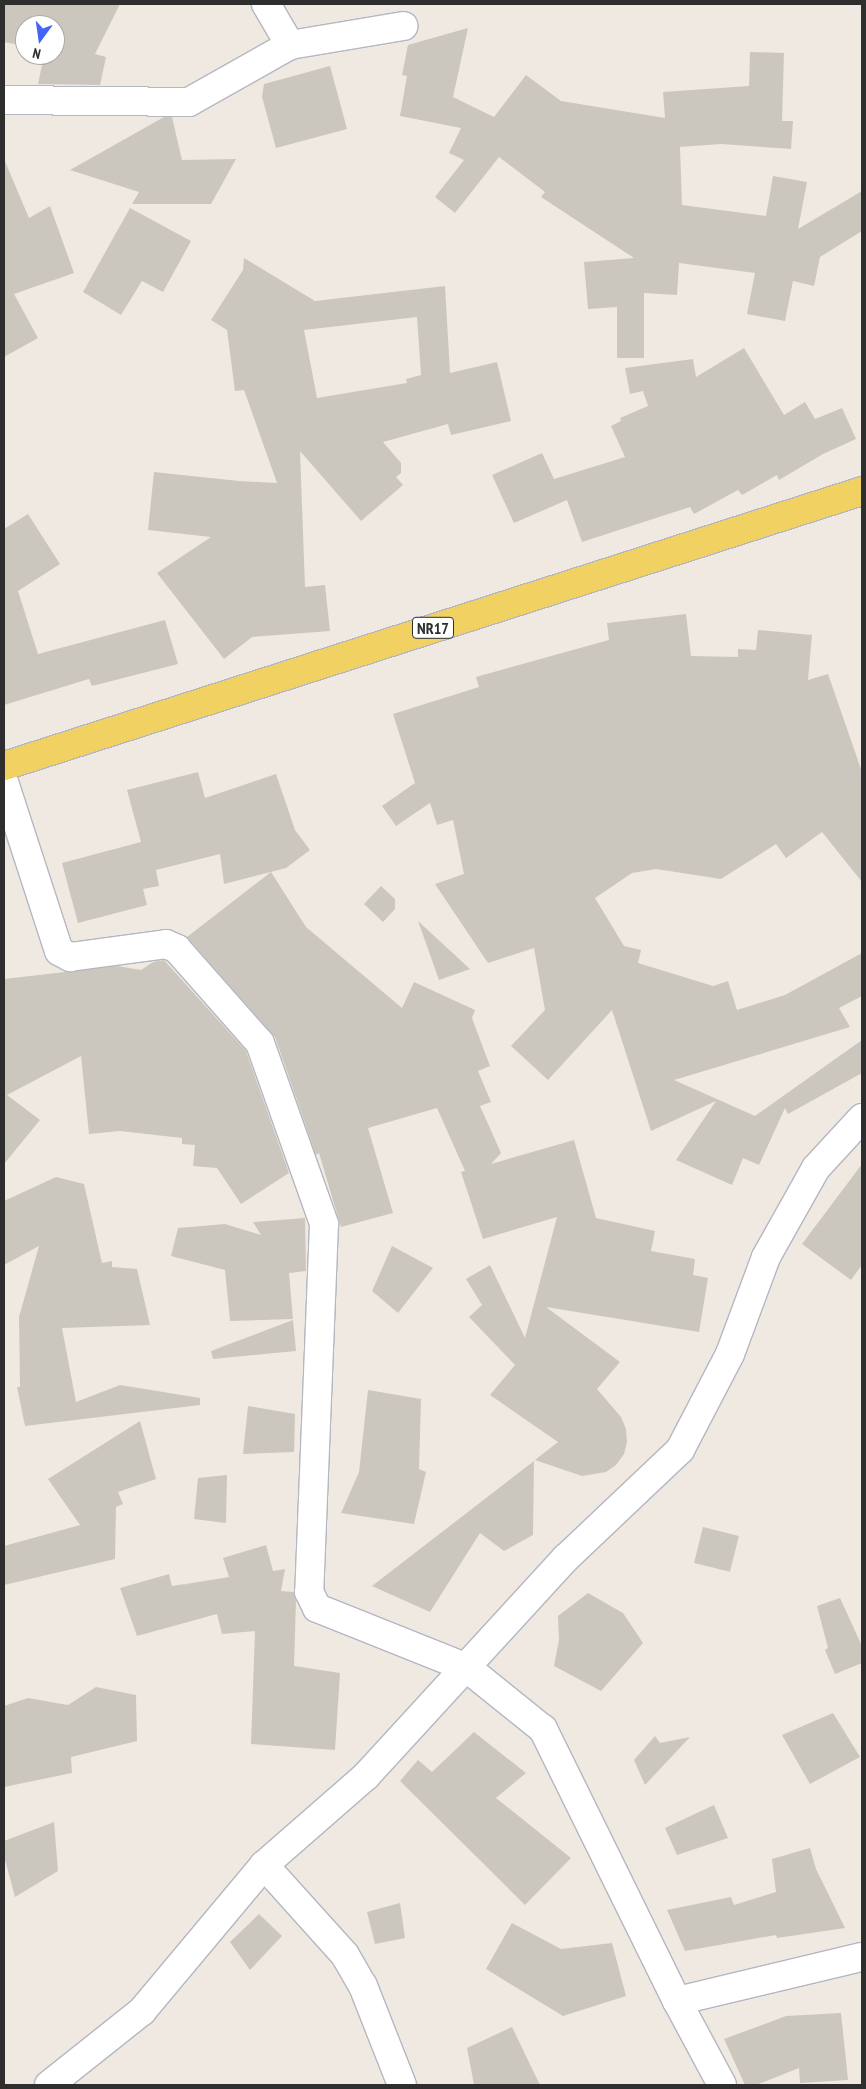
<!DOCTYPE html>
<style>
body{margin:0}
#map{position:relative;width:866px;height:2089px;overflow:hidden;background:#efe9e1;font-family:"PT Sans Narrow",sans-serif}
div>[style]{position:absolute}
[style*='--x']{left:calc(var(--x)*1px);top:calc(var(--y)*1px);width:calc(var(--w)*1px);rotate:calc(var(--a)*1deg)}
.building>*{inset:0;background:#cbc7bf;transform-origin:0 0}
.roads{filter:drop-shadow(1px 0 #b4b7c1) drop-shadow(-1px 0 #b4b7c1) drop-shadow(0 1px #b4b7c1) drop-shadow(0 -1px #b4b7c1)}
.minor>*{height:28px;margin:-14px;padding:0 14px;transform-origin:14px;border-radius:14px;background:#fff}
.primary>*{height:28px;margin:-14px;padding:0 14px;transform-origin:14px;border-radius:14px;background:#f2d163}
span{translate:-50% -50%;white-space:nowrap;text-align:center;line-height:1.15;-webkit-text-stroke:4px #fff;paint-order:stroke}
.shield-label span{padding:1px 4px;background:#fff;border:1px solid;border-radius:4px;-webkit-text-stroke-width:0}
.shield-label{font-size:16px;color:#2e2e2e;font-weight:700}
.frame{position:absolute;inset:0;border:5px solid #2e2e2e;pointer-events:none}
.north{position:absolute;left:15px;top:15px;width:50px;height:50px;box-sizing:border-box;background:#fff;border:1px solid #ababab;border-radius:50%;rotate:194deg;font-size:14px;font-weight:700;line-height:20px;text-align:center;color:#2e2e2e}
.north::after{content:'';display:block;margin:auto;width:18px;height:22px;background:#4264fb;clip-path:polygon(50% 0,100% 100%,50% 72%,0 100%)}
</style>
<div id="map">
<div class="building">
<div style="clip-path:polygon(4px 4px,120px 4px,95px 54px,106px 57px,100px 85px,38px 84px,44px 55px,55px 55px,55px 25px,25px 25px,25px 46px,4px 42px)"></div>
<div style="clip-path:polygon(468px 28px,453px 97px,494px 117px,526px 75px,561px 101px,665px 118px,663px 92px,749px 86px,750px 52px,784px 53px,782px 121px,793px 121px,791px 149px,721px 144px,680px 147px,682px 205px,766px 216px,773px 176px,807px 182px,798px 229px,862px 191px,862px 231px,820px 257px,814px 286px,793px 281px,785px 321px,747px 314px,755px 273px,679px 263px,677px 295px,644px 293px,644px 358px,617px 358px,617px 307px,588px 309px,584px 262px,634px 258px,541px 197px,545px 192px,499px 157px,455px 213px,435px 197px,464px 160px,449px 153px,461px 128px,400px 116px,407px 76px,402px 75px,408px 45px)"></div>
<div style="clip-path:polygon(330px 66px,347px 129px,276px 148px,262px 97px,264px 84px)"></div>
<div style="clip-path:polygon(164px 117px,172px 117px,182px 160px,236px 159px,211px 204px,132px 204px,139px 192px,70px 170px)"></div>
<div style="clip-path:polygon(4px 159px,29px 218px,50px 206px,74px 273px,14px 294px,38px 338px,4px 357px)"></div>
<div style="clip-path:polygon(130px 208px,191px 241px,163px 292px,142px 281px,121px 315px,83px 292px)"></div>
<div style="clip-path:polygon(evenodd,244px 258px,315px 301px,445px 286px,450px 373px,497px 362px,511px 421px,451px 435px,448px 424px,383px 442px,401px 463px,401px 473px,396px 477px,403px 485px,361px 521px,300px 451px,305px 587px,325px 585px,330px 631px,252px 637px,224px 659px,157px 573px,211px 537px,148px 530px,154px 472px,239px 481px,277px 483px,244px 390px,235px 391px,227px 330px,211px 320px,243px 270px,244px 258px,417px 317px,421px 375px,406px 379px,407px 383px,317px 398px,304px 330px,417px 317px)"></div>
<div style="clip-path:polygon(744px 348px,784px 415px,805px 402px,815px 419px,842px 408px,856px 439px,823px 454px,779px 480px,777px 475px,742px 495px,738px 490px,694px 514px,690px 507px,582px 542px,567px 500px,514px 523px,492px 475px,542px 453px,554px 479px,625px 457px,611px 426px,621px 421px,620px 418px,648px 406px,643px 391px,630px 394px,625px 368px,693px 359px,696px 377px)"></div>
<div style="clip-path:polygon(28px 514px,60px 564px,18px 591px,38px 654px,165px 620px,178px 664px,92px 686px,89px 679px,4px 705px,4px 529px)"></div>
<div style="clip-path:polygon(686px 614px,691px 656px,738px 657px,738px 649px,756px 650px,758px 630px,812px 635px,808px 680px,828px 674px,862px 772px,862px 882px,822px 832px,786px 858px,776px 844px,721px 879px,656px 869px,632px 873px,595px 898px,624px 946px,641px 950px,638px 963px,713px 986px,728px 981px,737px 1010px,785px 995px,862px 953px,862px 996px,839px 1008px,850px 1027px,674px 1080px,755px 1116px,862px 1040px,862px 1073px,788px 1114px,785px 1108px,759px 1165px,743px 1158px,732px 1185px,676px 1160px,716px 1101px,651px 1131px,612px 1010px,548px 1080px,511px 1046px,545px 1010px,534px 948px,488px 963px,435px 884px,464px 874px,453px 820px,437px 825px,430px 803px,396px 826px,382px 806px,415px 783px,393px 714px,479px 687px,476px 677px,609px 640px,607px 623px)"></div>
<div style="clip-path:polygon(198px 772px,205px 798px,276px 774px,295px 830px,310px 850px,286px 868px,224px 884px,220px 854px,156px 870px,159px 886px,143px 889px,147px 905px,78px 923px,62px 863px,141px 842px,127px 790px)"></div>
<div style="clip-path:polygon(271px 872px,306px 927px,402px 1008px,414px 982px,475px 1010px,472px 1018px,490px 1066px,478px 1071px,491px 1102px,480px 1106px,501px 1153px,491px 1164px,574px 1140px,596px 1218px,655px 1231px,651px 1251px,695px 1259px,693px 1275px,708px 1278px,699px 1332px,546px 1307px,620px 1362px,597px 1389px,621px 1417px,626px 1429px,627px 1442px,624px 1454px,616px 1465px,606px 1472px,582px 1476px,535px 1460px,558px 1442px,490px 1395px,515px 1365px,469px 1317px,482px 1305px,466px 1279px,490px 1265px,525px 1338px,557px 1217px,483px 1239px,461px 1172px,465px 1171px,437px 1108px,368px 1128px,393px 1213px,341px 1227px,319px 1153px,316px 1155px,275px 1037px,187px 937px)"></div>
<div style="clip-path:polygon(381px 886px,395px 899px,395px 909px,383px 922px,364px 904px)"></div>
<div style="clip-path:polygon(418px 921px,470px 969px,439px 980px)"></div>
<div style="clip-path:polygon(164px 960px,246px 1051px,289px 1173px,241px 1204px,217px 1168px,193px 1166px,195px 1145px,182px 1144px,182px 1138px,120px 1131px,89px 1134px,81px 1056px,7px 1095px,40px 1120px,4px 1164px,4px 979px,117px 966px,141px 970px,153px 962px)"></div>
<div style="clip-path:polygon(862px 1164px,862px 1265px,851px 1280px,802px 1244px)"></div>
<div style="clip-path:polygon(56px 1177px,84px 1184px,102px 1263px,112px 1261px,112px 1267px,137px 1269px,150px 1325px,62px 1328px,76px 1402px,120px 1385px,200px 1398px,200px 1405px,25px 1426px,17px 1387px,20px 1387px,19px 1317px,39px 1246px,4px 1265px,4px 1201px)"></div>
<div style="clip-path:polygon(305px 1218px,306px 1271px,289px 1273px,293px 1319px,230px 1321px,225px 1270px,171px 1256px,178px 1228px,225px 1224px,261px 1235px,253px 1222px)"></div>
<div style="clip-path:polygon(392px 1246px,433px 1268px,398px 1313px,372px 1291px)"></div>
<div style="clip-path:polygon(293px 1320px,296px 1351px,213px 1359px,211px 1351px)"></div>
<div style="clip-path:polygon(368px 1390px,421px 1399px,419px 1469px,426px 1472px,414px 1524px,341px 1513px,359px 1472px)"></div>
<div style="clip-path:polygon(248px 1406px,295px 1414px,294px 1452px,243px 1454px)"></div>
<div style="clip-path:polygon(140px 1421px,156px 1479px,118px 1492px,123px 1504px,116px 1507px,115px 1559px,4px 1585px,4px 1546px,80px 1525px,48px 1479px)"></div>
<div style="clip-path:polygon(534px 1461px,533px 1535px,504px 1551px,480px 1533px,430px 1612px,372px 1586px)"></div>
<div style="clip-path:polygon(227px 1475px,226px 1523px,194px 1519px,198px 1478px)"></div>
<div style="left:703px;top:1527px;width:37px;height:37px;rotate:14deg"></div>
<div style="clip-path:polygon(266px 1545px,273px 1571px,285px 1569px,281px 1591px,294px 1592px,296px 1601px,294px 1666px,340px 1673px,335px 1750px,251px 1744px,255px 1631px,222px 1634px,217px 1614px,137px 1636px,120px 1588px,169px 1574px,172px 1586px,185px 1584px,186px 1586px,186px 1584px,229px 1577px,223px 1558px)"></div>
<div style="clip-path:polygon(588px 1593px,623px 1613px,643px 1643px,601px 1691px,554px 1666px,559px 1640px,558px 1616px)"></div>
<div style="clip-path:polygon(840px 1598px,862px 1646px,862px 1663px,835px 1674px,825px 1650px,828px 1648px,817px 1606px)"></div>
<div style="clip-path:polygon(96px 1687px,136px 1695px,137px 1741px,71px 1757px,72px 1773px,4px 1787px,4px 1706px,28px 1698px,68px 1705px)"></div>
<div style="clip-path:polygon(833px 1713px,860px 1757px,810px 1784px,782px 1735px)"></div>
<div style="clip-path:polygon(474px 1732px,526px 1773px,496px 1798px,571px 1858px,525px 1905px,400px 1781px,418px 1760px,432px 1772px)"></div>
<div style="clip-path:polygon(655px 1736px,660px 1743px,690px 1737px,645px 1785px,634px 1760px)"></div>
<div style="clip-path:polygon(714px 1805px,728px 1838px,677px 1855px,665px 1828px)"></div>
<div style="clip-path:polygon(54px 1822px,58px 1871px,15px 1897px,4px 1856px,4px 1841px)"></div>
<div style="clip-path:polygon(810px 1848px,816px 1869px,845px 1928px,777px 1938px,776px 1935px,685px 1951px,667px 1910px,731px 1897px,734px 1905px,776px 1892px,772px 1859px)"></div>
<div style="clip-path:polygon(400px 1903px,405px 1938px,375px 1944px,367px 1912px)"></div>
<div style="clip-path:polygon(259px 1914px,282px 1936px,250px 1970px,230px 1942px)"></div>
<div style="clip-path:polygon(512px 1923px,561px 1949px,612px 1943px,626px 1996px,563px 2016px,486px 1969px)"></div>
<div style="clip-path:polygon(841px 2013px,848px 2080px,800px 2083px,799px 2068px,756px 2085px,745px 2085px,724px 2039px,786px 2016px)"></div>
<div style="clip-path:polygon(512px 2027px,540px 2085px,474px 2085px,467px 2048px)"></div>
</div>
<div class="roads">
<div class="minor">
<div style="--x:266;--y:4;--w:48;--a:59.7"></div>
<div style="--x:4;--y:100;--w:185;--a:0.6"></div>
<div style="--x:189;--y:102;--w:116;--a:-29.4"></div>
<div style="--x:290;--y:45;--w:115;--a:-9.5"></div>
<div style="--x:4;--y:782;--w:178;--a:72"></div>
<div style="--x:59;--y:951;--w:13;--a:29"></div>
<div style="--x:70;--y:957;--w:97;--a:-7.7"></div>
<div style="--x:166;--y:944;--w:12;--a:24"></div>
<div style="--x:177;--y:949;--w:125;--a:48.6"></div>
<div style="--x:260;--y:1043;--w:192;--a:70.5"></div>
<div style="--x:324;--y:1224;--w:368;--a:92.3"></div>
<div style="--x:309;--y:1592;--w:18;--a:63"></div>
<div style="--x:317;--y:1608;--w:162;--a:21.8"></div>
<div style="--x:467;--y:1668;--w:97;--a:38.8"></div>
<div style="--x:543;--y:1729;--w:303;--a:63.8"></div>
<div style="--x:677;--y:2001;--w:95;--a:61.8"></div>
<div style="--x:264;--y:1865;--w:121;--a:48"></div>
<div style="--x:345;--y:1955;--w:36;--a:60"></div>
<div style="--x:363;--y:1986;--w:106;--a:68.5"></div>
<div style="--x:677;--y:2001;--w:190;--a:-13.4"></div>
<div style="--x:49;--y:2085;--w:119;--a:-38.5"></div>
<div style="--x:142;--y:2011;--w:190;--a:-50.1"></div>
<div style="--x:264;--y:1865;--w:135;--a:-41.1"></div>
<div style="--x:366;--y:1776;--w:296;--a:-47.5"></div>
<div style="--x:566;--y:1558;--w:157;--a:-43.5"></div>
<div style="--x:680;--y:1450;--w:108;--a:-62.5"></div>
<div style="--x:730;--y:1354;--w:103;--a:-69.6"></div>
<div style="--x:766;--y:1257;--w:102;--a:-60.7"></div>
<div style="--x:816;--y:1168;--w:68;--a:-47.4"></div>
</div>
<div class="primary">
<div style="--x:4;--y:766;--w:901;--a:-17.77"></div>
</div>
</div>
<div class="shield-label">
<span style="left:433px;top:628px">NR17</span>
</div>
<div class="frame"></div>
<div class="north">N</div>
</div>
